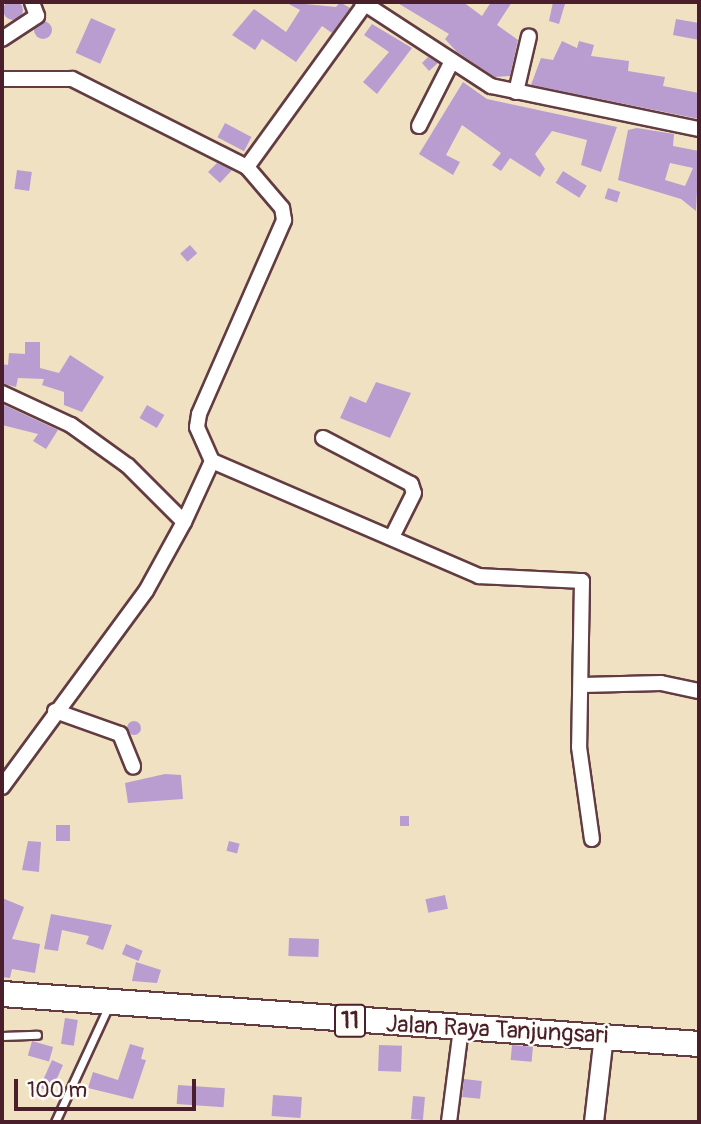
<!DOCTYPE html>
<style>
body{margin:0}
#map{position:relative;width:701px;height:1124px;overflow:hidden;background:#f1e1c3;font-family:Pangolin,sans-serif}
div>[style]{position:absolute}
[style*='--x']{left:calc(var(--x)*1px);top:calc(var(--y)*1px);width:calc(var(--w)*1px);rotate:calc(var(--a)*1deg)}
.building>*{inset:0;background:#b99dd1;transform-origin:0 0}
.round{border-radius:50%}
.roads{filter:drop-shadow(2px 0 #633c42) drop-shadow(-2px 0 #633c42) drop-shadow(0 2px #633c42) drop-shadow(0 -2px #633c42)}
.service>*{height:7px;margin:-3.5px;padding:0 3.5px;transform-origin:3.5px;border-radius:3.5px;background:#fff}
.minor>*{height:14px;margin:-7px;padding:0 7px;transform-origin:7px;border-radius:7px;background:#fff}
.tertiary>*{height:18px;margin:-9px;padding:0 9px;transform-origin:9px;border-radius:9px;background:#fff}
.trunk>*{height:24px;margin:-12px;padding:0 12px;transform-origin:12px;border-radius:12px;background:#fff}
span{translate:-50% -50%;white-space:nowrap;text-align:center;line-height:1.15;-webkit-text-stroke:5px #fdfcf7;paint-order:stroke}
.shield-label span{padding:2px 5px;background:#fdfcf7;border:2px solid;border-radius:5px;-webkit-text-stroke-width:0}
.shield-label{font-size:23px;color:#4a1f2b;font-weight:700}
.street-label{font-size:24px;color:#4a1f2b}
.frame{position:absolute;inset:0;border:4px solid #4a1f2b;pointer-events:none}
.scale{position:absolute;left:14px;top:1079px;width:182px;height:32px;box-sizing:border-box;border:4px solid #4a1f2b;border-top:0;padding-left:9px;font-size:21px;line-height:24px;white-space:nowrap;color:#4a1f2b;-webkit-text-stroke:5px #fdfcf7;paint-order:stroke}
</style>
<div id="map">
<div class="building">
<div class="round" style="left:3px;top:0;width:20px;height:20px"></div>
<div style="clip-path:polygon(285px 2px,336px 7px,340px 2px,350px 8px,332px 33px,322px 26px,296px 62px,262px 39px,255px 50px,232px 35px,254px 9px,286px 32px,300px 10px)"></div>
<div style="clip-path:polygon(396px 2px,463px 2px,482px 16px,491px 2px,512px 2px,497px 25px,518px 40px,510px 76px,495px 77px,457px 52px,445px 39px,449px 34px)"></div>
<div style="clip-path:polygon(553px 2px,565px 4px,559px 24px,549px 21px)"></div>
<div style="left:91px;top:18px;width:27px;height:38px;rotate:24deg"></div>
<div style="clip-path:polygon(676px 19px,699px 23px,699px 40px,673px 35px)"></div>
<div class="round" style="left:34px;top:21px;width:18px;height:18px"></div>
<div style="clip-path:polygon(372px 24px,412px 48px,377px 94px,363px 82px,389px 52px,364px 35px)"></div>
<div style="clip-path:polygon(562px 41px,577px 48px,579px 41px,594px 45px,591px 56px,629px 61px,628px 71px,665px 77px,663px 86px,699px 93px,699px 119px,531px 85px,541px 58px,553px 60px)"></div>
<div style="clip-path:polygon(428px 57px,438px 63px,429px 71px,422px 63px)"></div>
<div style="clip-path:polygon(463px 82px,487px 99px,617px 127px,601px 172px,581px 165px,587px 140px,552px 131px,535px 154px,545px 169px,540px 177px,510px 158px,501px 171px,492px 165px,501px 153px,462px 125px,446px 155px,460px 162px,453px 175px,419px 154px)"></div>
<div style="left:225px;top:123px;width:30px;height:16px;rotate:28deg"></div>
<div style="clip-path:polygon(evenodd,637px 128px,674px 134px,673px 146px,699px 151px,696px 211px,681px 199px,618px 180px,628px 130px,637px 128px,670px 163px,693px 168px,685px 186px,665px 180px,670px 163px)"></div>
<div style="clip-path:polygon(217px 163px,232px 170px,220px 183px,208px 172px)"></div>
<div style="left:17px;top:170px;width:15px;height:19px;rotate:8deg"></div>
<div style="left:563px;top:171px;width:28px;height:14px;rotate:32deg"></div>
<div style="left:608px;top:188px;width:13px;height:11px;rotate:18deg"></div>
<div style="left:190px;top:245px;width:11px;height:13px;rotate:49deg"></div>
<div style="clip-path:polygon(25px 342px,40px 342px,40px 368px,59px 373px,70px 355px,104px 377px,82px 412px,64px 405px,64px 392px,42px 385px,44px 379px,18px 378px,16px 387px,4px 384px,2px 364px,8px 365px,9px 353px,25px 354px)"></div>
<div style="clip-path:polygon(376px 382px,411px 393px,390px 438px,340px 418px,350px 396px,366px 403px)"></div>
<div style="clip-path:polygon(2px 404px,58px 430px,46px 449px,33px 441px,38px 434px,2px 425px)"></div>
<div style="left:147px;top:405px;width:20px;height:15px;rotate:30deg"></div>
<div class="round" style="left:127px;top:721px;width:14px;height:14px"></div>
<div style="clip-path:polygon(165px 774px,181px 775px,183px 799px,128px 803px,125px 783px)"></div>
<div style="left:400px;top:816px;width:9px;height:10px"></div>
<div style="left:56px;top:825px;width:14px;height:16px"></div>
<div style="clip-path:polygon(28px 841px,41px 842px,39px 872px,22px 870px)"></div>
<div style="left:229px;top:841px;width:11px;height:10px;rotate:15deg"></div>
<div style="left:445px;top:895px;width:14px;height:20px;rotate:78deg"></div>
<div style="clip-path:polygon(2px 898px,24px 907px,12px 939px,40px 944px,35px 973px,12px 969px,10px 978px,2px 977px)"></div>
<div style="clip-path:polygon(51px 914px,112px 925px,103px 950px,86px 944px,89px 936px,62px 930px,58px 951px,44px 949px)"></div>
<div style="left:289px;top:938px;width:30px;height:18px;rotate:2deg"></div>
<div style="left:126px;top:944px;width:18px;height:11px;rotate:22deg"></div>
<div style="clip-path:polygon(136px 962px,161px 970px,157px 983px,132px 981px)"></div>
<div style="left:65px;top:1018px;width:13px;height:26px;rotate:9deg"></div>
<div style="left:32px;top:1041px;width:22px;height:15px;rotate:16deg"></div>
<div style="clip-path:polygon(130px 1044px,144px 1048px,141px 1059px,146px 1060px,133px 1099px,88px 1088px,93px 1072px,118px 1080px)"></div>
<div style="left:379px;top:1045px;width:23px;height:26px;rotate:2deg"></div>
<div style="left:512px;top:1045px;width:21px;height:15px;rotate:5deg"></div>
<div style="left:52px;top:1060px;width:12px;height:30px;rotate:24deg"></div>
<div style="left:464px;top:1079px;width:18px;height:18px;rotate:6deg"></div>
<div style="left:178px;top:1085px;width:47px;height:19px;rotate:4deg"></div>
<div style="left:273px;top:1095px;width:29px;height:21px;rotate:4deg"></div>
<div style="left:413px;top:1096px;width:12px;height:23px;rotate:5deg"></div>
</div>
<div class="roads">
<div class="service">
<div style="--x:2;--y:1036;--w:35;--a:-2"></div>
<div style="--x:55;--y:1122;--w:129;--a:-65.2"></div>
</div>
<div class="minor">
<div style="--x:362;--y:2;--w:154;--a:33.1"></div>
<div style="--x:491;--y:86;--w:212;--a:11.7"></div>
<div style="--x:2;--y:39;--w:42;--a:-33.3"></div>
<div style="--x:37;--y:16;--w:15;--a:-110"></div>
<div style="--x:2;--y:79;--w:70;--a:0"></div>
<div style="--x:72;--y:79;--w:196;--a:26.7"></div>
<div style="--x:516;--y:92;--w:57;--a:-76.9"></div>
<div style="--x:419;--y:126;--w:73;--a:-63.1"></div>
<div style="--x:2;--y:393;--w:76;--a:24.9"></div>
<div style="--x:71;--y:425;--w:70;--a:35.7"></div>
<div style="--x:128;--y:466;--w:79;--a:45"></div>
<div style="--x:323;--y:438;--w:99;--a:27.6"></div>
<div style="--x:411;--y:484;--w:9;--a:72"></div>
<div style="--x:414;--y:493;--w:49;--a:116.6"></div>
<div style="--x:212;--y:461;--w:291;--a:23.3"></div>
<div style="--x:479;--y:576;--w:103;--a:2.8"></div>
<div style="--x:582;--y:581;--w:166;--a:91"></div>
<div style="--x:579;--y:747;--w:93;--a:82"></div>
<div style="--x:583;--y:685;--w:78;--a:-1.5"></div>
<div style="--x:661;--y:683;--w:39;--a:12"></div>
<div style="--x:55;--y:711;--w:69;--a:19.5"></div>
<div style="--x:120;--y:734;--w:35;--a:68"></div>
<div style="--x:2;--y:787;--w:243;--a:-53.7"></div>
<div style="--x:146;--y:591;--w:79;--a:-61.2"></div>
<div style="--x:184;--y:522;--w:67;--a:-65.3"></div>
<div style="--x:212;--y:461;--w:37;--a:-114"></div>
<div style="--x:197;--y:427;--w:13;--a:-81"></div>
<div style="--x:199;--y:414;--w:212;--a:-66.3"></div>
<div style="--x:284;--y:220;--w:12;--a:-99"></div>
<div style="--x:282;--y:208;--w:54;--a:-130.5"></div>
<div style="--x:247;--y:167;--w:201;--a:-54.1"></div>
<div style="--x:449;--y:1122;--w:95;--a:-82.7"></div>
</div>
<div class="tertiary">
<div style="--x:594;--y:1122;--w:87;--a:-83.4"></div>
</div>
<div class="trunk">
<div style="--x:2;--y:994;--w:699;--a:4.1"></div>
</div>
</div>
<div class="shield-label">
<span style="left:350px;top:1021px">11</span>
</div>
<div class="street-label">
<span style="left:497px;top:1030px;rotate:3deg">Jalan Raya Tanjungsari</span>
</div>
<div class="frame"></div>
<div class="scale">100 m</div>
</div>
